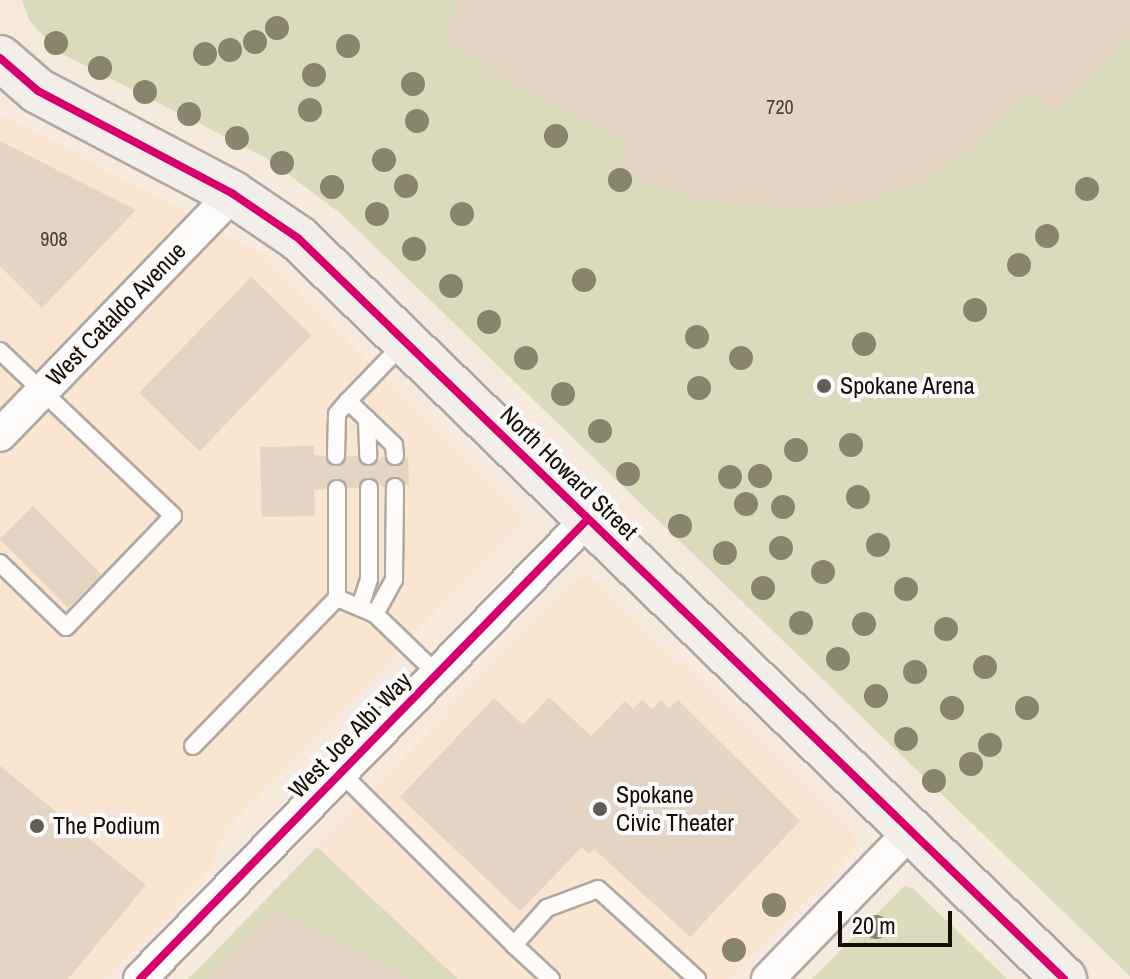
<!DOCTYPE html>
<style>
body{margin:0}
#map{position:relative;width:1130px;height:979px;overflow:hidden;background:#f6eadf;font-family:"Archivo Narrow",sans-serif}
div>[style]{position:absolute}
[style*='--x']{left:calc(var(--x)*1px);top:calc(var(--y)*1px);width:calc(var(--w)*1px);rotate:calc(var(--a)*1deg)}
.built>*{inset:0;background:#f8e5d2}
.green>*{inset:0;background:#dcdabc}
.building>*{inset:0;background:#e4d4c4;transform-origin:0 0}
.roads{filter:drop-shadow(2px 0 #b2a89f) drop-shadow(-2px 0 #b2a89f) drop-shadow(0 2px #b2a89f) drop-shadow(0 -2px #b2a89f)}
.lane>*{height:16px;margin:-8px;padding:0 8px;transform-origin:8px;border-radius:8px;background:#fefcfa}
.street>*{height:32px;margin:-16px;padding:0 16px;transform-origin:16px;border-radius:16px;background:#fefcfa}
.secondary>*{height:44px;margin:-22px;padding:0 22px;transform-origin:22px;border-radius:22px;background:#f3eeea}
.cycleway>*{height:8px;margin:-4px;padding:0 4px;transform-origin:4px;border-radius:4px;background:#d6006c}
.trees>*{width:24px;height:24px;margin:-12px;border-radius:50%;background:#88846d}
.dots>*{width:22px;height:22px;translate:-50% -50%;box-sizing:border-box;border:4px solid #fbfbfb;border-radius:50%}
span{translate:-50% -50%;white-space:nowrap;text-align:center;line-height:1.15;-webkit-text-stroke:8px #fbfbfb;paint-order:stroke}
.number-label{font-size:20px;color:#4a4036}
.number-label span{-webkit-text-stroke-width:0}
.street-label{font-size:24px;color:#160e06}
.poi-label{font-size:24px;color:#160e06}
.left{translate:0 -50%;text-align:left}
.scale{position:absolute;left:838px;top:911px;width:114px;height:36px;box-sizing:border-box;border:4px solid #160e06;border-top:0;padding-left:10px;font-size:24px;line-height:28px;white-space:nowrap;color:#160e06;-webkit-text-stroke:6px #fbfbfb;paint-order:stroke}
</style>
<div id="map">
<div class="built">
<div style="clip-path:polygon(0 113px,264px 255px,521px 516px,518px 526px,223px 834px,209px 871px,104px 979px,0 979px)"></div>
<div style="clip-path:polygon(583px 577px,594px 579px,851px 830px,856px 841px,852px 852px,730px 979px,458px 979px,317px 847px,572px 582px)"></div>
</div>
<div class="green">
<div style="clip-path:polygon(22px 0,1130px 0,1130px 976px,340px 213px,265px 157px,58px 52px,29px 20px)"></div>
<div style="clip-path:polygon(317px 847px,458px 979px,188px 979px)"></div>
<div style="clip-path:polygon(904px 886px,914px 889px,1007px 979px,812px 979px)"></div>
</div>
<div class="building">
<div style="clip-path:polygon(466px 0,1130px 0,1130px 35px,1055px 113px,1031px 90px,970px 149px,916px 183px,862px 201px,807px 209px,697px 199px,616px 170px,628px 141px,530px 94px,442px 36px)"></div>
<div style="clip-path:polygon(0 141px,136px 210px,42px 308px,0 266px)"></div>
<div style="left:251px;top:277px;width:84px;height:161px;rotate:44deg"></div>
<div style="clip-path:polygon(314px 446px,314px 455px,325px 456px,335px 467px,347px 456px,357px 456px,368px 467px,384px 456px,397px 467px,408px 456px,409px 487px,396px 476px,384px 487px,368px 477px,358px 488px,348px 488px,336px 478px,326px 489px,314px 490px,315px 516px,262px 517px,260px 447px)"></div>
<div style="left:33px;top:506px;width:97px;height:47px;rotate:45deg"></div>
<div style="clip-path:polygon(549px 697px,591px 736px,625px 701px,633px 709px,642px 700px,652px 709px,661px 700px,669px 708px,678px 700px,800px 821px,690px 937px,594px 849px,589px 854px,582px 847px,520px 911px,400px 797px,494px 698px,523px 725px)"></div>
<div style="clip-path:polygon(0 766px,146px 885px,68px 979px,0 979px)"></div>
<div style="clip-path:polygon(276px 910px,409px 979px,209px 979px)"></div>
</div>
<div class="roads">
<div class="lane">
<div style="--x:0;--y:351;--w:239;--a:43.6"></div>
<div style="--x:173;--y:516;--w:154;--a:133.9"></div>
<div style="--x:66;--y:627;--w:92;--a:-135.9"></div>
<div style="--x:367;--y:419;--w:37;--a:88"></div>
<div style="--x:336;--y:456;--w:42;--a:-88.6"></div>
<div style="--x:337;--y:414;--w:17;--a:-50"></div>
<div style="--x:395;--y:456;--w:11;--a:-95"></div>
<div style="--x:394;--y:445;--w:64;--a:-136.3"></div>
<div style="--x:348;--y:401;--w:81;--a:-46"></div>
<div style="--x:337;--y:598;--w:109;--a:-90"></div>
<div style="--x:360;--y:607;--w:29;--a:-72"></div>
<div style="--x:369;--y:579;--w:91;--a:-90"></div>
<div style="--x:375;--y:614;--w:39;--a:-61"></div>
<div style="--x:394;--y:580;--w:93;--a:-89.4"></div>
<div style="--x:193;--y:746;--w:206;--a:-45.8"></div>
<div style="--x:337;--y:598;--w:41;--a:22.8"></div>
<div style="--x:375;--y:614;--w:86;--a:44.1"></div>
<div style="--x:341;--y:773;--w:244;--a:44.8"></div>
<div style="--x:514;--y:945;--w:50;--a:-48.3"></div>
<div style="--x:547;--y:908;--w:54;--a:-20.4"></div>
<div style="--x:598;--y:889;--w:134;--a:42.3"></div>
<div style="--x:514;--y:945;--w:50;--a:42.6"></div>
</div>
<div class="street">
<div style="--x:0;--y:435;--w:335;--a:-46"></div>
<div style="--x:140;--y:979;--w:642;--a:-45.76"></div>
<div style="--x:768;--y:979;--w:207;--a:-46"></div>
</div>
<div class="secondary">
<div style="--x:0;--y:58;--w:50;--a:41"></div>
<div style="--x:38;--y:91;--w:221;--a:27.8"></div>
<div style="--x:233;--y:194;--w:78;--a:34.1"></div>
<div style="--x:298;--y:238;--w:1066;--a:44.05"></div>
</div>
</div>
<div class="cycleway">
<div style="--x:0;--y:58;--w:50;--a:41"></div>
<div style="--x:38;--y:91;--w:221;--a:27.8"></div>
<div style="--x:233;--y:194;--w:78;--a:34.1"></div>
<div style="--x:298;--y:238;--w:1066;--a:44.05"></div>
<div style="--x:140;--y:979;--w:642;--a:-45.76"></div>
</div>
<div class="trees">
<div style="left:277px;top:28px"></div>
<div style="left:255px;top:42px"></div>
<div style="left:56px;top:43px"></div>
<div style="left:348px;top:46px"></div>
<div style="left:230px;top:50px"></div>
<div style="left:205px;top:54px"></div>
<div style="left:100px;top:68px"></div>
<div style="left:314px;top:75px"></div>
<div style="left:413px;top:84px"></div>
<div style="left:145px;top:92px"></div>
<div style="left:310px;top:110px"></div>
<div style="left:189px;top:114px"></div>
<div style="left:417px;top:121px"></div>
<div style="left:556px;top:136px"></div>
<div style="left:237px;top:138px"></div>
<div style="left:384px;top:160px"></div>
<div style="left:282px;top:163px"></div>
<div style="left:620px;top:180px"></div>
<div style="left:406px;top:186px"></div>
<div style="left:332px;top:187px"></div>
<div style="left:1087px;top:189px"></div>
<div style="left:377px;top:214px"></div>
<div style="left:462px;top:214px"></div>
<div style="left:1047px;top:236px"></div>
<div style="left:414px;top:249px"></div>
<div style="left:1019px;top:265px"></div>
<div style="left:584px;top:280px"></div>
<div style="left:451px;top:286px"></div>
<div style="left:975px;top:310px"></div>
<div style="left:489px;top:322px"></div>
<div style="left:697px;top:337px"></div>
<div style="left:864px;top:344px"></div>
<div style="left:526px;top:358px"></div>
<div style="left:741px;top:358px"></div>
<div style="left:699px;top:388px"></div>
<div style="left:563px;top:394px"></div>
<div style="left:600px;top:431px"></div>
<div style="left:851px;top:445px"></div>
<div style="left:796px;top:450px"></div>
<div style="left:628px;top:474px"></div>
<div style="left:760px;top:476px"></div>
<div style="left:730px;top:477px"></div>
<div style="left:858px;top:497px"></div>
<div style="left:746px;top:504px"></div>
<div style="left:783px;top:507px"></div>
<div style="left:680px;top:526px"></div>
<div style="left:878px;top:545px"></div>
<div style="left:781px;top:548px"></div>
<div style="left:725px;top:553px"></div>
<div style="left:823px;top:572px"></div>
<div style="left:763px;top:588px"></div>
<div style="left:906px;top:589px"></div>
<div style="left:801px;top:623px"></div>
<div style="left:864px;top:624px"></div>
<div style="left:946px;top:629px"></div>
<div style="left:838px;top:659px"></div>
<div style="left:985px;top:667px"></div>
<div style="left:915px;top:672px"></div>
<div style="left:876px;top:696px"></div>
<div style="left:952px;top:708px"></div>
<div style="left:1027px;top:708px"></div>
<div style="left:906px;top:739px"></div>
<div style="left:990px;top:745px"></div>
<div style="left:971px;top:764px"></div>
<div style="left:934px;top:781px"></div>
<div style="left:774px;top:905px"></div>
<div style="left:876px;top:927px"></div>
<div style="left:734px;top:950px"></div>
</div>
<div class="dots">
<div style="left:824px;top:386px;background:#645b52"></div>
<div style="left:600px;top:809px;background:#645b52"></div>
<div style="left:37px;top:826px;background:#645b52"></div>
</div>
<div class="number-label">
<span style="left:780px;top:106px">720</span>
<span style="left:54px;top:238px">908</span>
</div>
<div class="street-label">
<span style="left:116px;top:314px;rotate:-46deg">West Cataldo Avenue</span>
<span style="left:569px;top:473px;rotate:44deg">North Howard Street</span>
<span style="left:350px;top:735px;rotate:-46deg">West Joe Albi Way</span>
</div>
<div class="poi-label">
<span class="left" style="left:840px;top:386px">Spokane Arena</span>
<span class="left" style="left:616px;top:809px">Spokane<br>Civic Theater</span>
<span class="left" style="left:53px;top:826px">The Podium</span>
</div>
<div class="scale">20 m</div>
</div>
